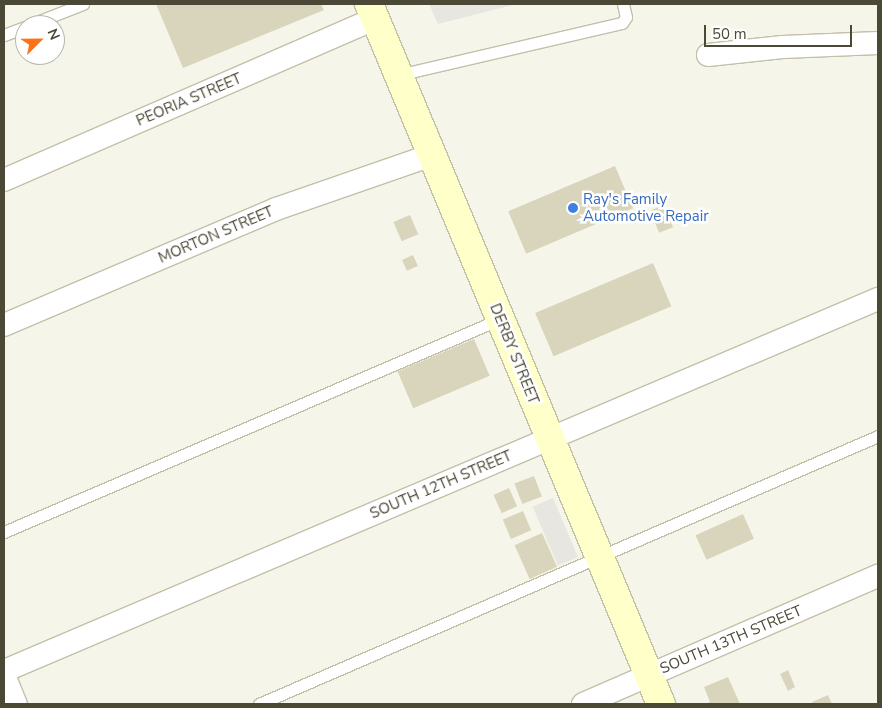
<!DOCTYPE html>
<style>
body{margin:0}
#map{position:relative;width:882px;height:708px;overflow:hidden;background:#f6f5e9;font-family:"Nunito Sans",sans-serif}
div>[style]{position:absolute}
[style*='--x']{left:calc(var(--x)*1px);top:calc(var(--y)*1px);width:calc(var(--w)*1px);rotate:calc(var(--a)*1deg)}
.parking>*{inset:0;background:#e7e6e1;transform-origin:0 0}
.building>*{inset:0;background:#d9d5bd;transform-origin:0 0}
.roads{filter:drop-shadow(1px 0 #c3c0aa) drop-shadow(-1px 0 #c3c0aa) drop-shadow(0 1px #c3c0aa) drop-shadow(0 -1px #c3c0aa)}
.service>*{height:11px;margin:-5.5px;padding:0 5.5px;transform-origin:5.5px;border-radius:5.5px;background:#fff}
.minor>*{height:22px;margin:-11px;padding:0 11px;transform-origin:11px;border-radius:11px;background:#fff}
.secondary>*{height:28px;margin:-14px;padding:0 14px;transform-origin:14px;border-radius:14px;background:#ffffca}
.dots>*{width:14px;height:14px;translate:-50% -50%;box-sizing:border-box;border:2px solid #fff;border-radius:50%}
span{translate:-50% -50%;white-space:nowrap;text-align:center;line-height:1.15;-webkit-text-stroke:5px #fff;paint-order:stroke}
.street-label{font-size:15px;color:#4b4836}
.shop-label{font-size:15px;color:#366cbe}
.left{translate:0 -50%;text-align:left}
.frame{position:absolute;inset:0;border:5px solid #4b4836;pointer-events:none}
.north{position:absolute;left:15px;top:15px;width:50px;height:50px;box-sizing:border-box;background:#fff;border:1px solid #b7b6af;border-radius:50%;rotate:67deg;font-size:14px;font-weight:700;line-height:20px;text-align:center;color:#4b4836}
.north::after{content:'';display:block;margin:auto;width:18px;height:22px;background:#ff7117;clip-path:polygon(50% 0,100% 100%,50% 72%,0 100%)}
.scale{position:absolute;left:704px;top:25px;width:148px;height:22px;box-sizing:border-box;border:2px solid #4b4836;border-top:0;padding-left:6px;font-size:15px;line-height:18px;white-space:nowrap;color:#4b4836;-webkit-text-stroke:4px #fff;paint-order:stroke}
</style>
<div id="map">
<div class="parking">
<div style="clip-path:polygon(429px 4px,517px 4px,438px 24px)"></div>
<div style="left:553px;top:498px;width:64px;height:22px;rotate:67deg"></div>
</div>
<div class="building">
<div style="clip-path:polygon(156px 4px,321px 4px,324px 10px,183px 68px)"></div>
<div style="left:615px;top:166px;width:46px;height:116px;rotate:67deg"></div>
<div style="left:664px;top:205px;width:24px;height:15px;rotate:68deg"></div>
<div style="left:410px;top:215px;width:21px;height:18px;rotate:67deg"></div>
<div style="left:413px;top:255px;width:12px;height:12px;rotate:66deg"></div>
<div style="left:653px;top:263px;width:47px;height:128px;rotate:67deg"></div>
<div style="left:474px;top:339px;width:40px;height:83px;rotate:67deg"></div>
<div style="left:534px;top:476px;width:22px;height:21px;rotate:69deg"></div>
<div style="left:509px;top:488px;width:20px;height:17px;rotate:66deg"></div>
<div style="left:523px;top:511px;width:21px;height:22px;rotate:67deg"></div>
<div style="left:743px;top:514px;width:27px;height:52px;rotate:66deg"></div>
<div style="left:542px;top:533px;width:37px;height:30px;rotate:66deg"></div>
<div style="clip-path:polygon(788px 670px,795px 687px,788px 691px,780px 674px)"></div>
<div style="clip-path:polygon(728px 677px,740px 704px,705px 704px,710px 702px,704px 687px)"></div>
<div style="clip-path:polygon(828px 695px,832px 704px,813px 704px,812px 702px)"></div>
</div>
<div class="roads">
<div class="service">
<div style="--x:29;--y:25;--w:58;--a:-21.3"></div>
<div style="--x:4;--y:35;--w:22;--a:-21"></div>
<div style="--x:398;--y:75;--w:230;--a:-13.1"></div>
<div style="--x:622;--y:23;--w:7;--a:-56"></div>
<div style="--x:626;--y:17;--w:13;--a:-103"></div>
<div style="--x:4;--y:532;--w:540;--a:-23.24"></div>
<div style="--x:259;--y:704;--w:675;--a:-23.41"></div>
</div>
<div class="minor">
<div style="--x:708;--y:55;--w:75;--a:-6.1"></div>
<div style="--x:783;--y:47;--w:95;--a:-2.4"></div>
<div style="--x:4;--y:180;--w:404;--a:-23.5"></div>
<div style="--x:4;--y:325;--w:296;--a:-23.1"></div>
<div style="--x:276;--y:209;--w:165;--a:-19.1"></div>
<div style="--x:4;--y:671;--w:950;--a:-23.06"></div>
<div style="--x:4;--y:675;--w:31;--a:68"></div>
<div style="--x:583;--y:704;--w:322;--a:-23.5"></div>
</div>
<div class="secondary">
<div style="--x:369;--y:4;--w:758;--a:67.36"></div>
</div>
</div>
<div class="dots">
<div style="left:573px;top:208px;background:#3f7fe0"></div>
</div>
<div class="street-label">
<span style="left:189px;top:100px;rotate:-23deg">PEORIA STREET</span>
<span style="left:216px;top:235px;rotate:-23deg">MORTON STREET</span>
<span style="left:514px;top:354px;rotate:68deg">DERBY STREET</span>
<span style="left:441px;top:485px;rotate:-23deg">SOUTH 12TH STREET</span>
<span style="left:731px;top:640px;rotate:-23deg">SOUTH 13TH STREET</span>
</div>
<div class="shop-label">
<span class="left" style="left:583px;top:208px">Ray's Family<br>Automotive Repair</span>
</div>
<div class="frame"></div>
<div class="north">N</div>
<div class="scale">50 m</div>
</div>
